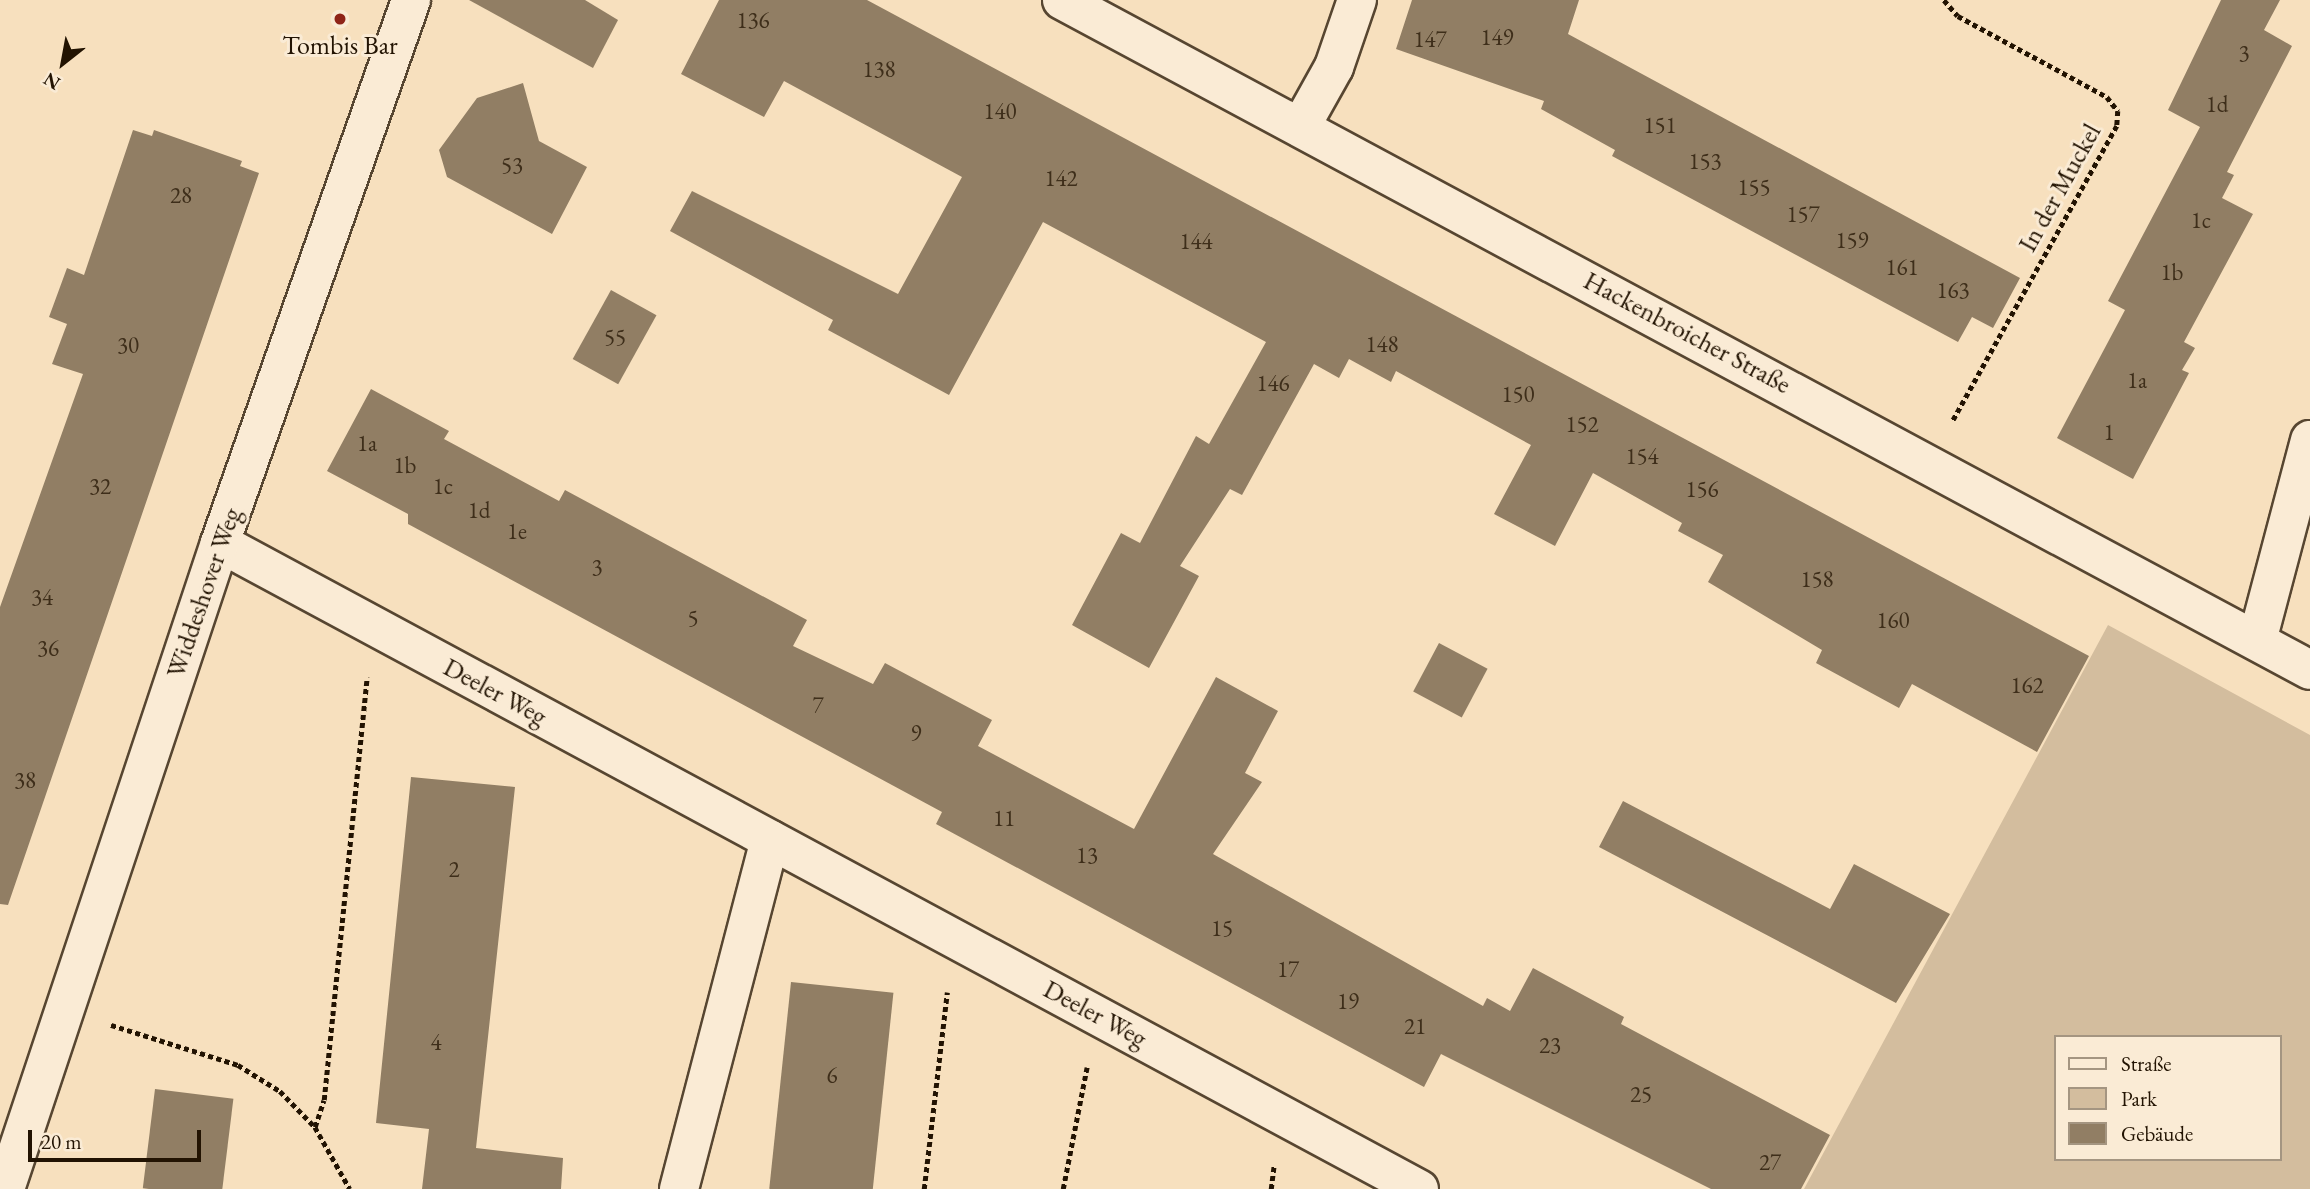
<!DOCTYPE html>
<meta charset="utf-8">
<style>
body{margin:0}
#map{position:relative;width:2310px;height:1189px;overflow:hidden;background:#f7e0be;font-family:"EB Garamond",serif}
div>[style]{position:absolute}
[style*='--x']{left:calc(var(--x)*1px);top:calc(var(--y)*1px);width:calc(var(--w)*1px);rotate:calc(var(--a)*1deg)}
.green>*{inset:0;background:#d3bd9e}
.building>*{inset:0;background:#917e64;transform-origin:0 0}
.path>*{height:4.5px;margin-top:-2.25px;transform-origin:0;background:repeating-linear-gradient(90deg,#221302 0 5px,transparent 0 8.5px)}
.roads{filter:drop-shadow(2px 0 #574631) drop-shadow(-2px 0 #574631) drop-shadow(0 2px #574631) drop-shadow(0 -2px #574631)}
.minor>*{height:38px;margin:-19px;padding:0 19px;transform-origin:19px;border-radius:19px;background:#faebd5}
.dots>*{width:19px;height:19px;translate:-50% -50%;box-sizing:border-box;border:4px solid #faebd5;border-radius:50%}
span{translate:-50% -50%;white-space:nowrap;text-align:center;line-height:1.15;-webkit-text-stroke:6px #faebd5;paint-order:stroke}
.number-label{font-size:23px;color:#3e2e1a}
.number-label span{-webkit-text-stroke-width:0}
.poi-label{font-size:26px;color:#221302}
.street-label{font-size:26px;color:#221302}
.legend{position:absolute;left:2054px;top:1035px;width:228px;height:126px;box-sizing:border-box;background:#faebd5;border:2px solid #a49581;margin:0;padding:9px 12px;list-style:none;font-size:21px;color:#221302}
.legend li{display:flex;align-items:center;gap:14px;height:35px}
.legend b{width:35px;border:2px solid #a49581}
.north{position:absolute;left:28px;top:28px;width:70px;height:70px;-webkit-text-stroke:5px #faebd5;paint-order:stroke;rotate:211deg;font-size:19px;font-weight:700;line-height:28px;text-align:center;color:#221302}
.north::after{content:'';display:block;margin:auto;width:24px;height:32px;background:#221302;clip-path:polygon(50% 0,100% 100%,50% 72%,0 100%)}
.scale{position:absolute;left:28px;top:1130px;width:173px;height:32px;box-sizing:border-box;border:4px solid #221302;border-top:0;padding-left:9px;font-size:21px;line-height:24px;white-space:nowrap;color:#221302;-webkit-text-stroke:5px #faebd5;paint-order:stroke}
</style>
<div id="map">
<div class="green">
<div style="clip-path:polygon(evenodd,2108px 625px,2310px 735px,2310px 1189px,1804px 1189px,2108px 625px,2056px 1037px,2280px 1037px,2280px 1159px,2056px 1159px,2056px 1037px)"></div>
</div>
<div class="building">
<div style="clip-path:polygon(469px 0,585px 0,618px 20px,593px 68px)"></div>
<div style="clip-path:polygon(719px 0,867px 0,2089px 656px,2037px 752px,1912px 684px,1899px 708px,1816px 663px,1822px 650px,1708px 582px,1723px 555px,1678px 531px,1682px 523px,1593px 473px,1555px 546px,1494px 514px,1531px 445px,1396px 371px,1391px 382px,1349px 359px,1339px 378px,1314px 364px,1242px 495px,1230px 489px,1180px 566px,1199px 576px,1149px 668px,1072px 625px,1121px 533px,1140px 543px,1196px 436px,1209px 444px,1266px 342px,1043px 222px,949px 395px,828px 330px,833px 320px,670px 231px,692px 191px,898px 294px,962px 177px,784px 81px,764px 117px,681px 74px)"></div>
<div style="clip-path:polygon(1412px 0,1579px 0,1568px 34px,2020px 278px,1993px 328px,1972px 317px,1958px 342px,1612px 156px,1615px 150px,1541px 109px,1544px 101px,1396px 49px)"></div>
<div style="clip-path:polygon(2221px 0,2280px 0,2264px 30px,2292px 46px,2227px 172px,2234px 175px,2222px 198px,2253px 214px,2184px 342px,2195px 348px,2182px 370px,2189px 373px,2133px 479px,2057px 438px,2125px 310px,2108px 301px,2200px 127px,2168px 110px)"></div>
<div style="clip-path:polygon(523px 83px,539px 141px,587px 167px,552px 234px,447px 177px,439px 150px,477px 98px)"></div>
<div style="clip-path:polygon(133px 130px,152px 136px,154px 130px,242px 161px,240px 166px,259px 173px,8px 905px,0 904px,0 607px,83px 374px,52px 364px,67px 324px,49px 317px,67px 268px,84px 275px)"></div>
<div style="left:611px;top:290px;width:52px;height:79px;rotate:29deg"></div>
<div style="clip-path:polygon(371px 389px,449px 431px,444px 439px,559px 501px,565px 490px,807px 620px,793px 646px,873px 684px,885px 663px,992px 720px,978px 746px,1134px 829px,1216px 677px,1278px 711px,1245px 773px,1262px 782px,1213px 854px,1483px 1006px,1487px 998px,1510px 1011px,1533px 968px,1624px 1017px,1621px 1024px,1830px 1135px,1801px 1189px,1711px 1189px,1441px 1054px,1424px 1087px,936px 824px,942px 812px,408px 524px,408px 514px,327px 471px)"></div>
<div style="left:1439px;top:643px;width:55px;height:55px;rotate:28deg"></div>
<div style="clip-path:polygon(411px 777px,515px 787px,476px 1148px,563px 1158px,561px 1189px,422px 1189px,429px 1129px,376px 1123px)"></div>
<div style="clip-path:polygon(1623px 801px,1830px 909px,1854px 864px,1950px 914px,1896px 1003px,1599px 847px)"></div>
<div style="left:791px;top:982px;width:103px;height:208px;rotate:6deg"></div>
<div style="left:155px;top:1089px;width:79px;height:100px;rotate:7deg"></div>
</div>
<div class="path">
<div style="--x:1944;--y:0;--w:21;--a:49"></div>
<div style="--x:1958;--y:16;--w:170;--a:28.5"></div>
<div style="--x:2107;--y:97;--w:18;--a:52"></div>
<div style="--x:2118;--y:111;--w:15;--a:94"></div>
<div style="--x:2117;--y:126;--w:339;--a:119.1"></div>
<div style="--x:111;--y:1025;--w:133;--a:17.5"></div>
<div style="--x:238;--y:1065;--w:49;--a:31.8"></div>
<div style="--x:280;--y:1091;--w:50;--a:45.8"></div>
<div style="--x:315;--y:1127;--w:71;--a:60.6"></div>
<div style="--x:315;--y:1127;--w:28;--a:-72"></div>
<div style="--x:324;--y:1100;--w:425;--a:-84.2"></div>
<div style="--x:924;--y:1189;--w:198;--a:-83.3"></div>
<div style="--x:1063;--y:1189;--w:124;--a:-78.9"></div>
<div style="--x:1271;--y:1189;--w:23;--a:-83"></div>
</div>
<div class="roads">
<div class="minor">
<div style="--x:1062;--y:0;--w:1416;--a:28.23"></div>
<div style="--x:1301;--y:126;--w:68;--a:-60.8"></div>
<div style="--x:1334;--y:67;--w:71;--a:-71.1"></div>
<div style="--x:220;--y:543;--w:1362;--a:28.32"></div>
<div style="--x:2257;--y:641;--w:208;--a:-75.2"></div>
<div style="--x:5;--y:1189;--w:681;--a:-71.59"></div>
<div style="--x:220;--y:543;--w:576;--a:-70.62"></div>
<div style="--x:679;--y:1189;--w:361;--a:-75.4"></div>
</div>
</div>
<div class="dots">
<div style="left:340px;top:19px;background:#8f2418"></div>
</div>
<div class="number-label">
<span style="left:753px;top:20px">136</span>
<span style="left:1497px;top:37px">149</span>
<span style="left:1430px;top:39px">147</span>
<span style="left:2244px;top:53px">3</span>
<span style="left:879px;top:69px">138</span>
<span style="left:2217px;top:104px">1d</span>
<span style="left:1000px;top:111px">140</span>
<span style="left:1660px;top:125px">151</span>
<span style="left:1705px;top:161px">153</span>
<span style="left:512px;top:165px">53</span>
<span style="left:1061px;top:178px">142</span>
<span style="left:1754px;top:187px">155</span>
<span style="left:181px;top:195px">28</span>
<span style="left:1803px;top:214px">157</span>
<span style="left:2201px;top:220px">1c</span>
<span style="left:1852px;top:240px">159</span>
<span style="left:1196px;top:241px">144</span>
<span style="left:1902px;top:267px">161</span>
<span style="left:2172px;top:272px">1b</span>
<span style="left:1953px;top:290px">163</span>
<span style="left:615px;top:337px">55</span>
<span style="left:1382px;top:344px">148</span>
<span style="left:128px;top:345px">30</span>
<span style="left:2137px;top:380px">1a</span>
<span style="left:1273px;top:383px">146</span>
<span style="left:1518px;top:394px">150</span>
<span style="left:1582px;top:424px">152</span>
<span style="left:2109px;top:432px">1</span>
<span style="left:367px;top:443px">1a</span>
<span style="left:1642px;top:456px">154</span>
<span style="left:405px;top:465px">1b</span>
<span style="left:100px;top:486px">32</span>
<span style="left:443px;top:486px">1c</span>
<span style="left:1702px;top:489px">156</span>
<span style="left:479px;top:510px">1d</span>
<span style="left:517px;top:531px">1e</span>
<span style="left:597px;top:567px">3</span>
<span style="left:1817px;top:579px">158</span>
<span style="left:42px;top:597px">34</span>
<span style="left:693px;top:618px">5</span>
<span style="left:1893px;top:620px">160</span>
<span style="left:48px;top:648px">36</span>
<span style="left:2027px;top:685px">162</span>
<span style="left:818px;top:705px">7</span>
<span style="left:916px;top:733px">9</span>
<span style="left:25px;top:780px">38</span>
<span style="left:1004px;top:818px">11</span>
<span style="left:1087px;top:855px">13</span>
<span style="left:454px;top:869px">2</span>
<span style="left:1222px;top:928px">15</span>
<span style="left:1288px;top:969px">17</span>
<span style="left:1348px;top:1001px">19</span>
<span style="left:1415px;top:1026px">21</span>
<span style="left:436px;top:1042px">4</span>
<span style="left:1550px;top:1045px">23</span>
<span style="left:832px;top:1075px">6</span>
<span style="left:1641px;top:1094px">25</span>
<span style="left:1770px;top:1162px">27</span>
</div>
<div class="poi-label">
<span style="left:340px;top:46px">Tombis Bar</span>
</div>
<div class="street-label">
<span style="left:2060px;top:188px;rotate:-61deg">In der Muckel</span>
<span style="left:1687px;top:333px;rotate:28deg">Hackenbroicher Straße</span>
<span style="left:204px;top:593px;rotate:-71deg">Widdeshover Weg</span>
<span style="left:495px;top:692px;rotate:28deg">Deeler Weg</span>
<span style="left:1095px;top:1014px;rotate:28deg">Deeler Weg</span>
</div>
<ul class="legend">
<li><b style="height:9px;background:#faebd5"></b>Straße</li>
<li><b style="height:19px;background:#d3bd9e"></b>Park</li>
<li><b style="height:19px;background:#917e64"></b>Gebäude</li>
</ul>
<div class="north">N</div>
<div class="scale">20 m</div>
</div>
